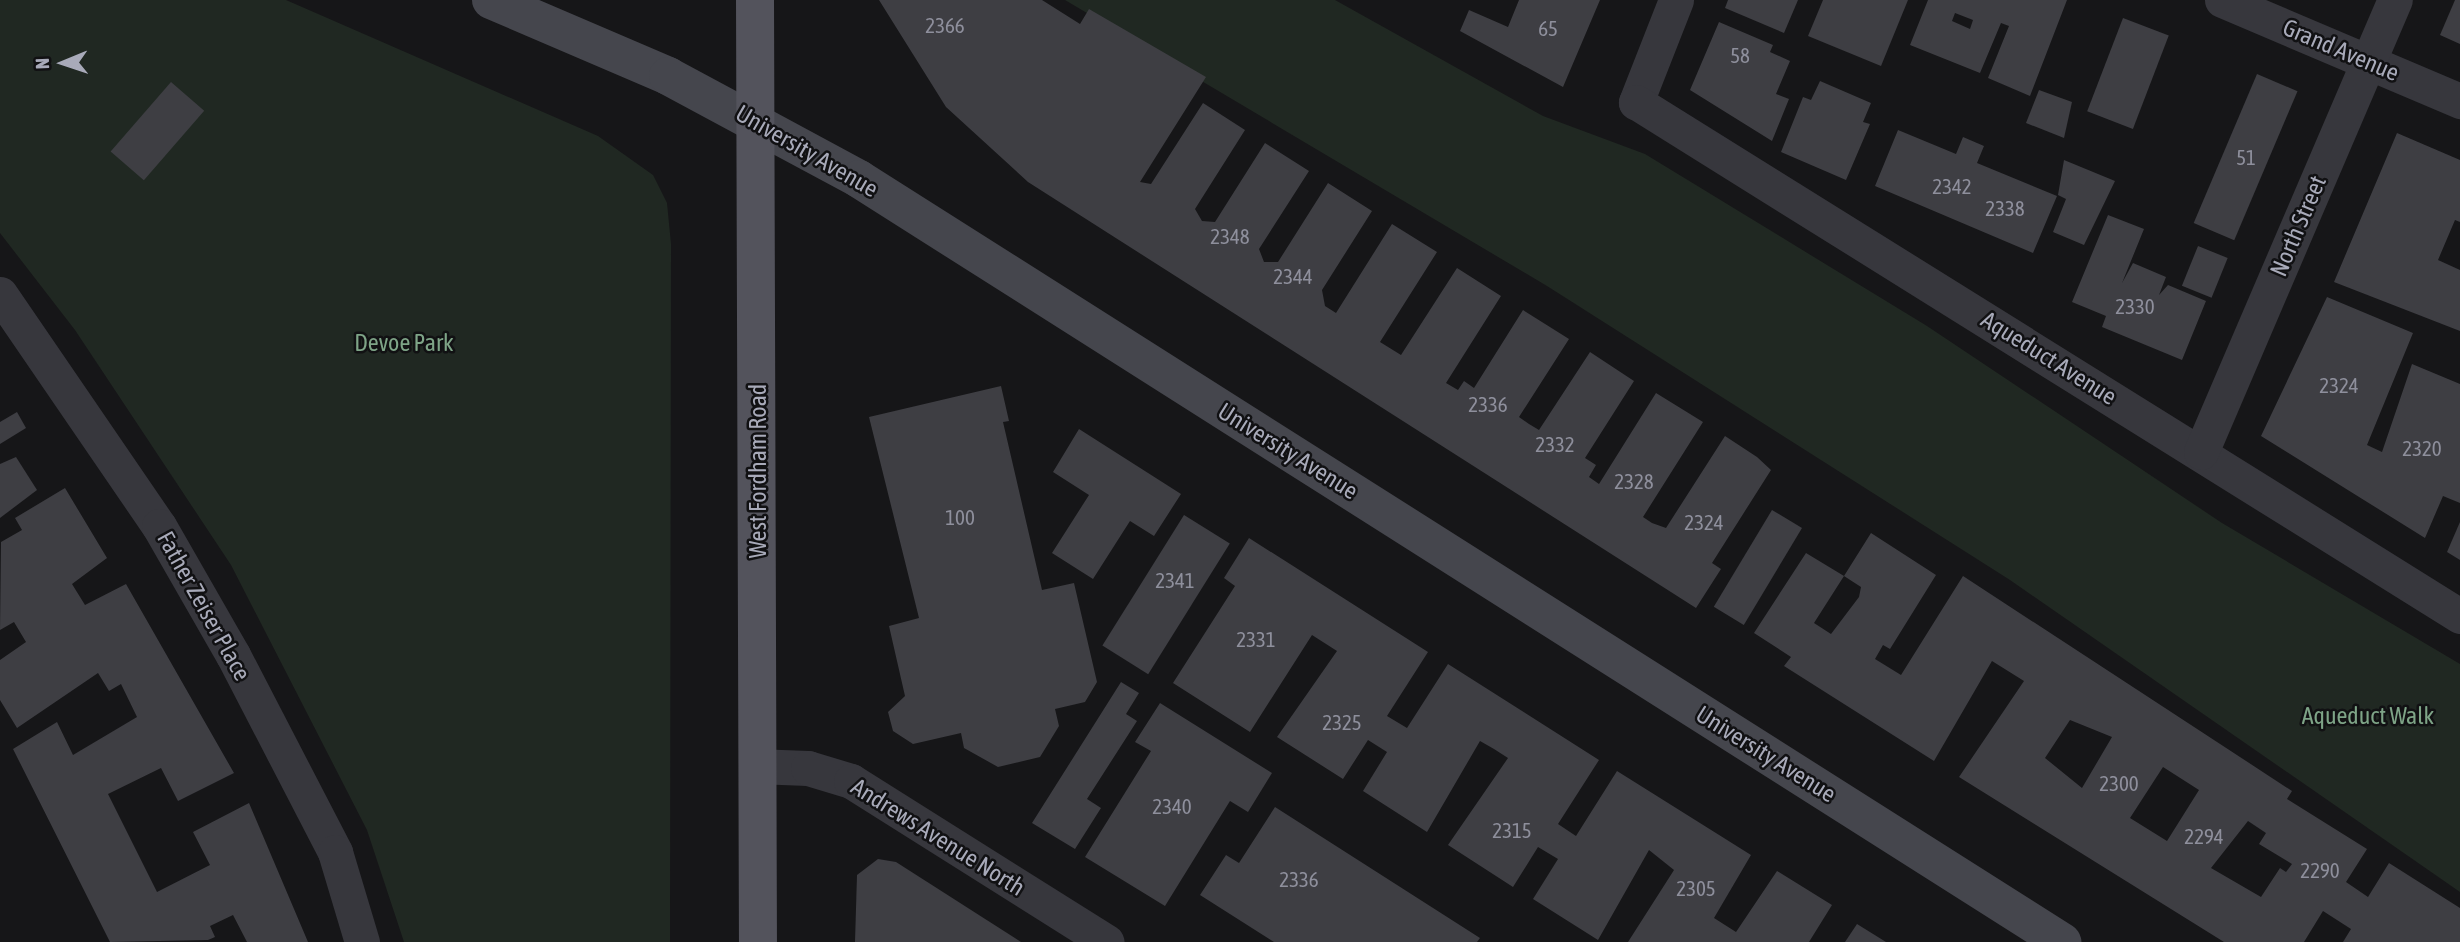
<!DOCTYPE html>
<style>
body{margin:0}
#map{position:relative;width:2460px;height:942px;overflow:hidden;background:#161618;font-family:"Asap Condensed",sans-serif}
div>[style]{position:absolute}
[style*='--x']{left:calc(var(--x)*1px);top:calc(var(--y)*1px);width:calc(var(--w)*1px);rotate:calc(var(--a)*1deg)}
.green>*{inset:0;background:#202822}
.building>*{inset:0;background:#3e3e43;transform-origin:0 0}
.street>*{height:35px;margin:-17.5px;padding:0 17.5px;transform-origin:17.5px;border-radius:17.5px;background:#37373d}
.secondary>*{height:38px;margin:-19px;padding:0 19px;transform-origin:19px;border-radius:19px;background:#45464d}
.primary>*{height:38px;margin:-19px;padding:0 19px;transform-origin:19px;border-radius:19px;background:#53535c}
span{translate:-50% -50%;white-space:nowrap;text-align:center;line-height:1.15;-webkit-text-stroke:5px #111113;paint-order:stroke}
.number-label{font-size:21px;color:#8e8f9c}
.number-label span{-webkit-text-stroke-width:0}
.street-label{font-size:24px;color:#a8aab9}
.park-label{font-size:24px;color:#7ea487}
.north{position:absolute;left:28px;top:28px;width:70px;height:70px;-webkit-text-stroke:5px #111113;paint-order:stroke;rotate:268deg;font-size:19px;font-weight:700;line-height:28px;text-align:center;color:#a8aab9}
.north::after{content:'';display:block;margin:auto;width:24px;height:32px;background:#a8aab9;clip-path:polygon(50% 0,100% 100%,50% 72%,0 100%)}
</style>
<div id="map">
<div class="green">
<div style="clip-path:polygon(0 0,286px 0,598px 136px,653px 175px,667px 203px,671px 244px,670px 942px,404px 942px,367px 830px,231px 565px,75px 330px,0 233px)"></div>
<div style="clip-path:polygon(1065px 0,1335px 0,1543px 116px,1645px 154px,1927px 326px,2222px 523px,2460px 664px,2460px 892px,2010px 580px,1547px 286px)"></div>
</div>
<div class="building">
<div style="clip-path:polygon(879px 0,1042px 0,1080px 24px,1089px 9px,1206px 77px,1140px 182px,1151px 184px,1203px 103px,1245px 130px,1195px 209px,1202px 221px,1215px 222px,1265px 143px,1309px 171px,1259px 249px,1264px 262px,1278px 262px,1328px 183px,1372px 211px,1322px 290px,1325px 306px,1336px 313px,1392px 224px,1437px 252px,1380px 342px,1401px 355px,1457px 268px,1501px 296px,1446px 383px,1458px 390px,1464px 381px,1474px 388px,1523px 310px,1569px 339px,1519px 417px,1529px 424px,1539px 430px,1590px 352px,1634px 381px,1585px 458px,1596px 465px,1589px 477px,1599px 484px,1656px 393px,1703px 422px,1643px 517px,1652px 523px,1666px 528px,1725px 436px,1757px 457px,1771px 470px,1712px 563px,1721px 569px,1696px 608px,1028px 182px,946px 107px)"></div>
<div style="clip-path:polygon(1519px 0,1600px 0,1563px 87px,1460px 31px,1469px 10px,1508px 27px)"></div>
<div style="clip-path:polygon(1728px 0,1798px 0,1784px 33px,1725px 8px)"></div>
<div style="clip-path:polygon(1823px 0,1908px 0,1881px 66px,1808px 36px)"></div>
<div style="clip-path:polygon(evenodd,1928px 0,2067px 0,2030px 96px,1988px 78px,2009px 26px,2001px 23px,1980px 73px,1910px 45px,1928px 0,1955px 13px,1973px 20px,1970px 29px,1952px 21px,1955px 13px)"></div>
<div style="clip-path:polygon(2455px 0,2460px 0,2460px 44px,2440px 35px)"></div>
<div style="left:2123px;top:18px;width:49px;height:100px;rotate:21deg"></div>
<div style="clip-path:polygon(1719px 22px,1773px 45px,1770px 52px,1790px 61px,1776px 94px,1789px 99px,1772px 141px,1690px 90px)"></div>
<div style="left:2257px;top:74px;width:44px;height:162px;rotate:23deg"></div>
<div style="clip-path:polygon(1820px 81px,1871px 103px,1863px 122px,1870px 124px,1846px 180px,1781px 152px,1803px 97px,1811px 100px)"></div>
<div style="left:171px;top:82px;width:44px;height:92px;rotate:41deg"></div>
<div style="clip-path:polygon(2039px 90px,2072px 102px,2064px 138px,2026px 123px)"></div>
<div style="clip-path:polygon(1898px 130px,1956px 154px,1963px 137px,1984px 146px,1977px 163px,2057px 196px,2033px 253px,1875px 186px)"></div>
<div style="clip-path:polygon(2397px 133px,2460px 160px,2460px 222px,2455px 220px,2438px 260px,2460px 270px,2460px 331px,2334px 282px)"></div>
<div style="clip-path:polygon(2064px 160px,2115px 181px,2084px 245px,2053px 232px,2066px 199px,2058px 195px)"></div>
<div style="clip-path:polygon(2108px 215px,2144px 229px,2122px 283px,2133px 263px,2166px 277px,2159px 295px,2168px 285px,2206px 301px,2182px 360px,2102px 327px,2106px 316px,2072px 302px)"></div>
<div style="left:2198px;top:246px;width:32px;height:43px;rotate:22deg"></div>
<div style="clip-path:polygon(2327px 297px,2413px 333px,2367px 445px,2382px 452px,2412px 364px,2460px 384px,2460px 503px,2443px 496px,2425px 538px,2261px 436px)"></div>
<div style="clip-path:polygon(1001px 386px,1009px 421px,1003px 422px,1042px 590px,1074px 583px,1097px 682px,1085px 702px,1055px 709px,1059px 726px,1040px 757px,998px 767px,964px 748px,961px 733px,913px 744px,893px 731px,888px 712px,905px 696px,889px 626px,919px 618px,869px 417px)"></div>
<div style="clip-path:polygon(17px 412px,26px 428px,0 444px,0 422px)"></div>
<div style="clip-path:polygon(1079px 429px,1181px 494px,1154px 536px,1130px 521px,1093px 579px,1052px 553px,1089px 495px,1053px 472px)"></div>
<div style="clip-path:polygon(16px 457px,37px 490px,0 518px,0 464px)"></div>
<div style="clip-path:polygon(65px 488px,107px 558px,72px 584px,85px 605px,126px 584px,234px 773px,178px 801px,161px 768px,108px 794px,157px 892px,210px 865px,193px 832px,249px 803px,308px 942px,247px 942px,233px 915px,210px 926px,215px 937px,208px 940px,110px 942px,13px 749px,57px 722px,73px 755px,137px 717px,121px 684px,109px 691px,98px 673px,17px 728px,0 700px,0 660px,26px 642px,14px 622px,0 630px,1px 542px,22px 530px,15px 518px)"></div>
<div style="left:1772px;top:510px;width:35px;height:113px;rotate:31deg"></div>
<div style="left:1184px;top:515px;width:54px;height:154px;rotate:32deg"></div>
<div style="clip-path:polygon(2460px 522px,2460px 560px,2447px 552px)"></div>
<div style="clip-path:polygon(evenodd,1871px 533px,1936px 575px,1890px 649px,1883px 645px,1875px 659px,1901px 675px,1963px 576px,2292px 791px,2287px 799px,2367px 849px,2346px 882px,2368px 897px,2389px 863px,2460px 908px,2460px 942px,2343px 942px,2351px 929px,2323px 911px,2304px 942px,2224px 942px,1959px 777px,2024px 681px,1992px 661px,1934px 761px,1784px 666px,1791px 657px,1754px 633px,1806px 553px,1844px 576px,1871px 533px,1844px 576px,1861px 587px,1859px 597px,1831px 634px,1814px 623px,1844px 576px,1871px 533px,2070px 720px,2112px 737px,2082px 788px,2045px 758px,2070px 720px,1871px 533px,2163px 767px,2199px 790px,2167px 841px,2130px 818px,2163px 767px,1871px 533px,2248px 821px,2266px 833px,2259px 844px,2292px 864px,2286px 872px,2280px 868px,2261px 897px,2211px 868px,2248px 821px)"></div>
<div style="clip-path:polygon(1249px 538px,1428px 652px,1387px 716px,1407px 728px,1448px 664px,1599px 760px,1558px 824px,1576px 836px,1617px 771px,1751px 855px,1714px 918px,1736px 932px,1777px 871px,1832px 905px,1809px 942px,1628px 942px,1674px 870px,1649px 850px,1598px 940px,1533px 899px,1558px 859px,1538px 847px,1513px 887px,1448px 845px,1508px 758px,1494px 749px,1480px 741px,1427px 832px,1363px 791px,1387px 752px,1368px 740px,1343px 779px,1277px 737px,1337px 651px,1312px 635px,1250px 732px,1173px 683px,1235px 586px,1224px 578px)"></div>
<div style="clip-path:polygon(1121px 682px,1139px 693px,1126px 714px,1137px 721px,1087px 799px,1101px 808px,1075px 849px,1032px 823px)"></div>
<div style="clip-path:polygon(1160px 703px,1272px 773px,1248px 812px,1230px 801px,1165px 906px,1085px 857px,1151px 751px,1135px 742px)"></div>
<div style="clip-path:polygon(1275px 807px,1480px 938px,1477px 942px,1274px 942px,1200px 895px,1226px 855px,1239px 863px)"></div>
<div style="clip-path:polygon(878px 859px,896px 862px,1021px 942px,855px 942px,857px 875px)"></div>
<div style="clip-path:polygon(1857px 924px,1886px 942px,1845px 942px)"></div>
</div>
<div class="street">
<div style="--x:1676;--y:0;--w:110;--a:111.4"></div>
<div style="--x:1636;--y:102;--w:971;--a:31.96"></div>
<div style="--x:2222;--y:0;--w:259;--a:23"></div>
<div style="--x:0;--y:294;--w:281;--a:55.6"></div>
<div style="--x:159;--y:526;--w:149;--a:60.2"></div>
<div style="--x:233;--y:655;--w:222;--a:62.6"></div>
<div style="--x:335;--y:852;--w:94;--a:73.3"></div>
<div style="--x:2201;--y:452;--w:492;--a:-66.8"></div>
<div style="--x:757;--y:766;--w:51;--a:2.2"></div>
<div style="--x:808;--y:768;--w:45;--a:16.8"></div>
<div style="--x:851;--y:781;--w:302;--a:32.2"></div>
</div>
<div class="secondary">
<div style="--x:491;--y:0;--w:193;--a:23.2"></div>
<div style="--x:668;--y:76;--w:217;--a:28.3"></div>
<div style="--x:859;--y:179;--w:1425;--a:32.38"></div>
</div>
<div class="primary">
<div style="--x:755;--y:0;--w:942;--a:89.82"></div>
</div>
<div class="number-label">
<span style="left:945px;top:25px">2366</span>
<span style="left:1548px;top:28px">65</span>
<span style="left:1740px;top:55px">58</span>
<span style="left:2246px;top:157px">51</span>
<span style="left:1952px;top:186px">2342</span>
<span style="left:2005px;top:208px">2338</span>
<span style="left:1230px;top:236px">2348</span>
<span style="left:1293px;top:276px">2344</span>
<span style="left:2135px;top:306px">2330</span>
<span style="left:2339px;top:385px">2324</span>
<span style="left:1488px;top:404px">2336</span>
<span style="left:1555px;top:444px">2332</span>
<span style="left:2422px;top:448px">2320</span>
<span style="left:1634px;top:481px">2328</span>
<span style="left:960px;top:517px">100</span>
<span style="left:1704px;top:522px">2324</span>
<span style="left:1175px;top:580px">2341</span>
<span style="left:1256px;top:639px">2331</span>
<span style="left:1342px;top:722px">2325</span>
<span style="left:2119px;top:783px">2300</span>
<span style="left:1172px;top:806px">2340</span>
<span style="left:1512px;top:830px">2315</span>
<span style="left:2204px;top:836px">2294</span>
<span style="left:2320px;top:870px">2290</span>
<span style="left:1299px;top:879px">2336</span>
<span style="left:1696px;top:888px">2305</span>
</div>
<div class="street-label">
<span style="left:2341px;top:50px;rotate:23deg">Grand Avenue</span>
<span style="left:807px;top:151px;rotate:30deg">University Avenue</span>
<span style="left:2298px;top:226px;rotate:-67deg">North Street</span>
<span style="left:2049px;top:358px;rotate:32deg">Aqueduct Avenue</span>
<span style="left:1288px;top:451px;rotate:32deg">University Avenue</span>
<span style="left:758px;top:471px;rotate:-90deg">West Fordham Road</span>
<span style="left:204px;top:606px;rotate:61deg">Father Zeiser Place</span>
<span style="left:1766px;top:754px;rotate:32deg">University Avenue</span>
<span style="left:938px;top:837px;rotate:32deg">Andrews Avenue North</span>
</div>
<div class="park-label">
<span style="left:404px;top:343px">Devoe Park</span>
<span style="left:2368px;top:716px">Aqueduct Walk</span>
</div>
<div class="north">N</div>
</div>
